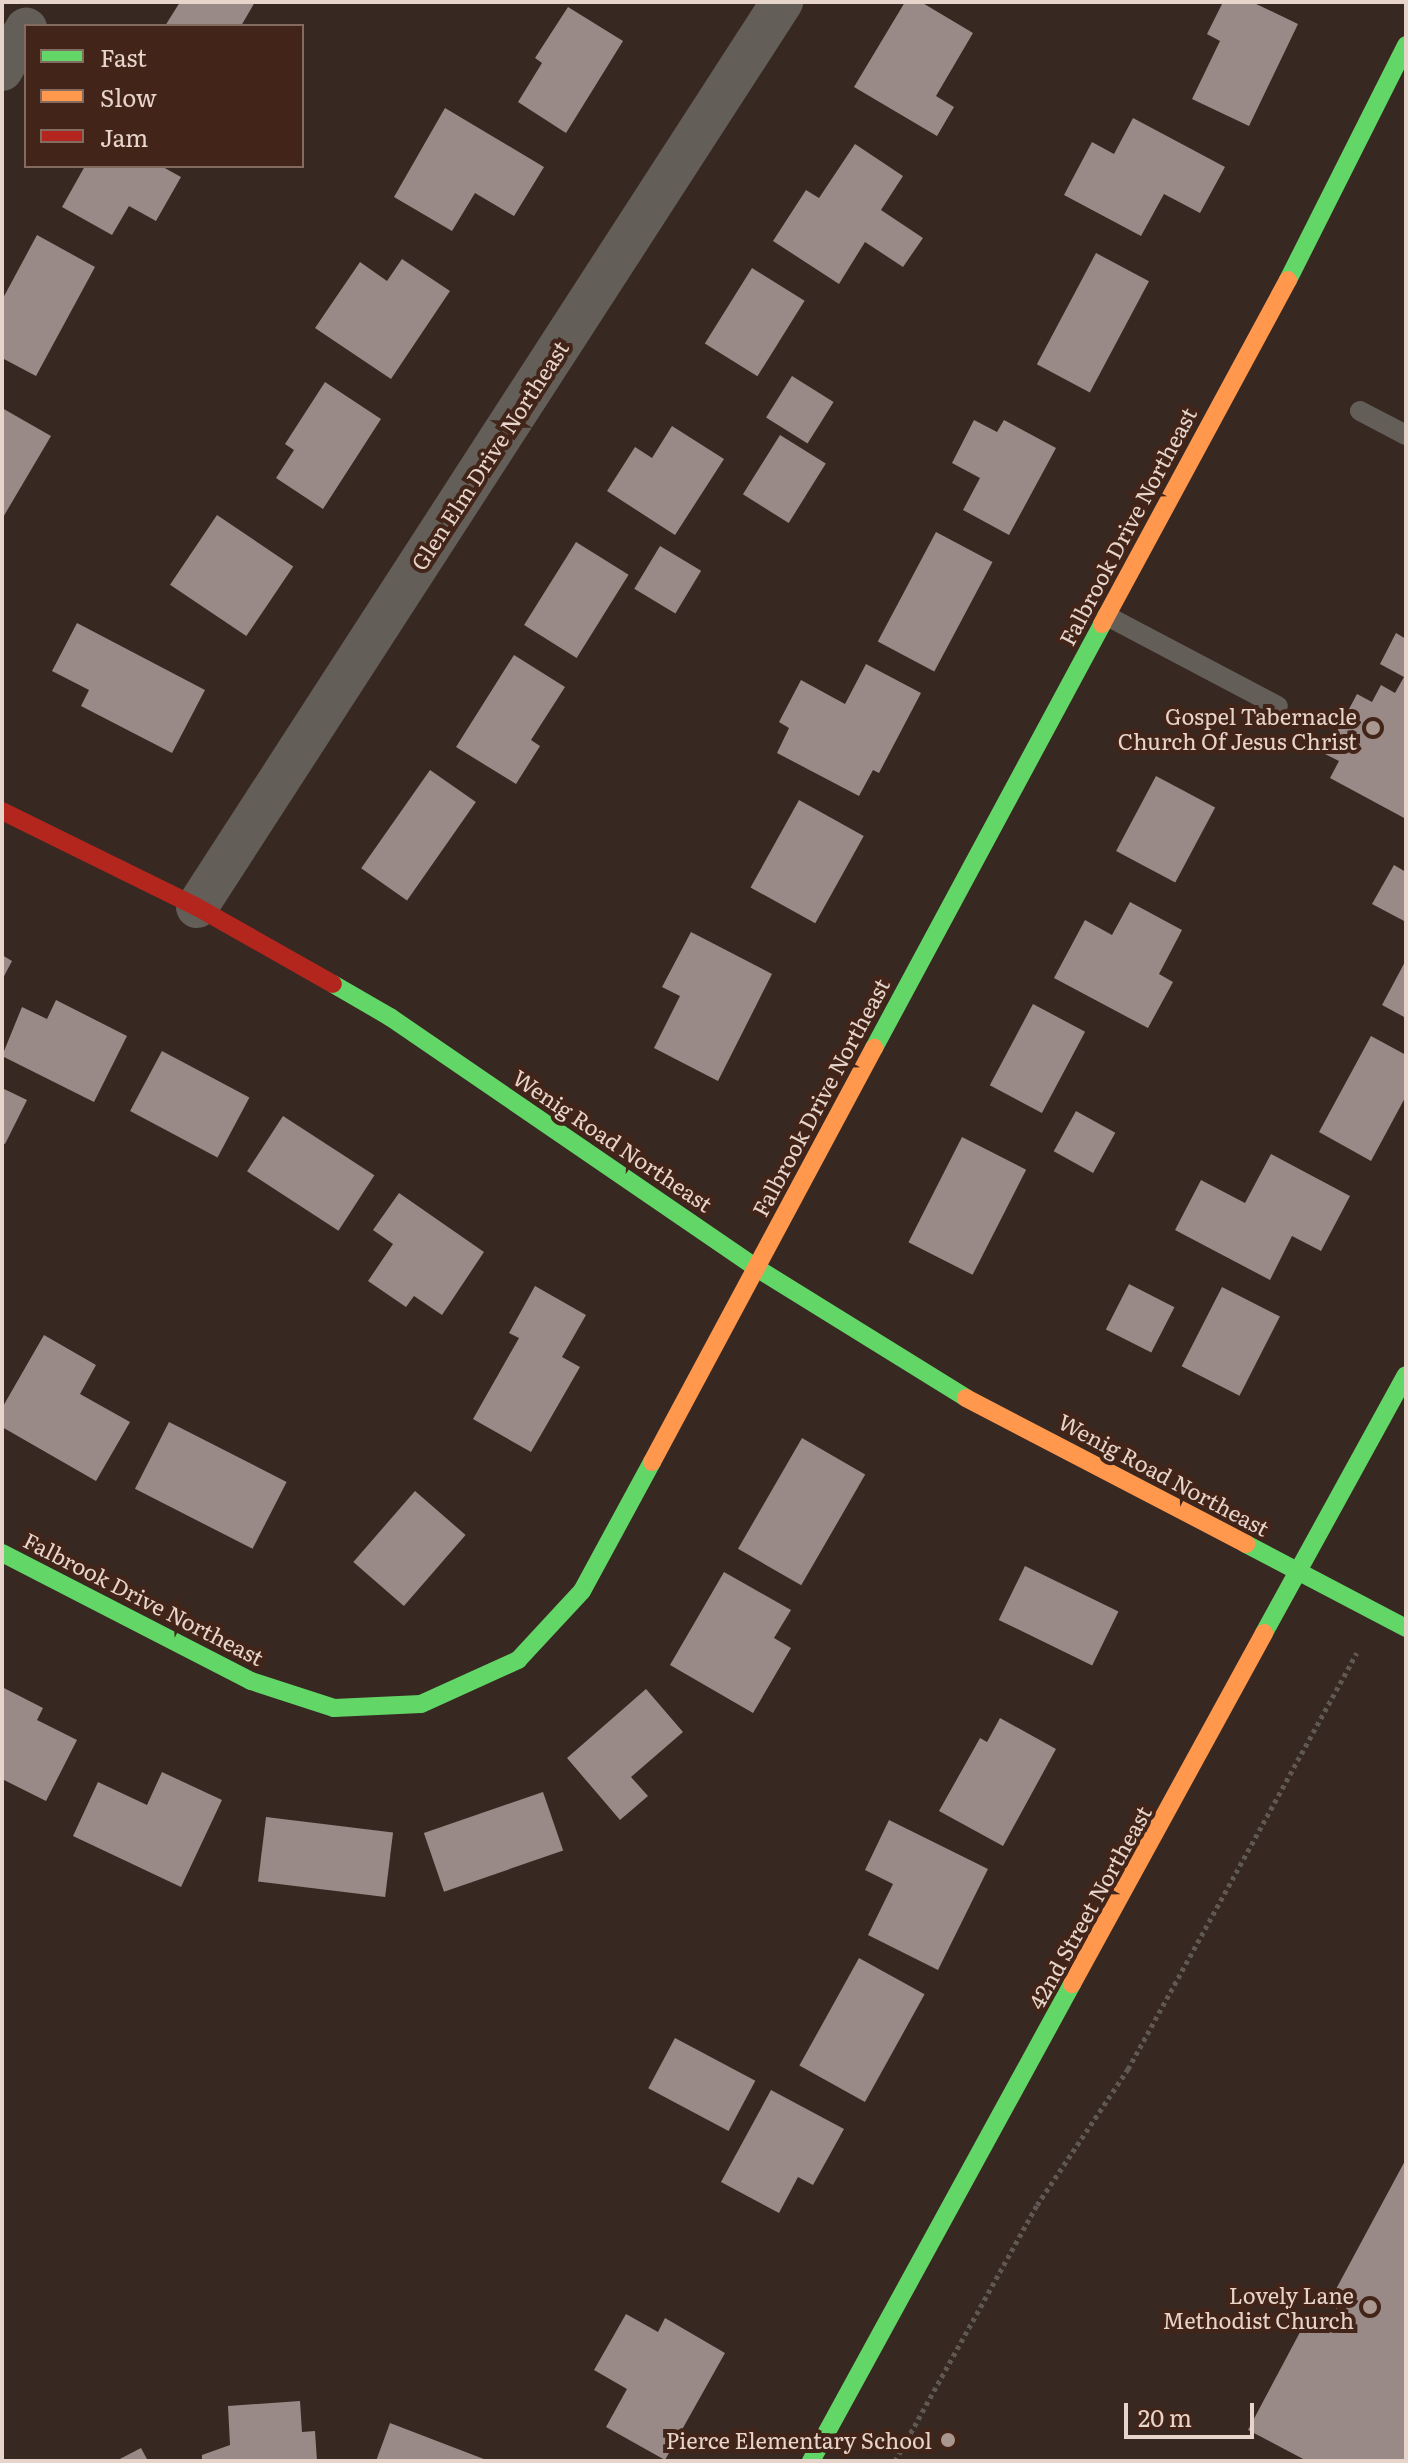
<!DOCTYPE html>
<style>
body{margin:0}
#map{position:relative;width:1408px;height:2463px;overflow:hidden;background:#382822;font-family:Literata,serif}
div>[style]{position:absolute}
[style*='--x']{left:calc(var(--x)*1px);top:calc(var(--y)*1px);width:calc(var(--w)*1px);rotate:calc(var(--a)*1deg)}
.building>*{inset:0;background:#998a87;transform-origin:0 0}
.path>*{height:5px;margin-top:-2.5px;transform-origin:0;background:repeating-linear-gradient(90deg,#5f5853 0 4px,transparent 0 8px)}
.lane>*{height:20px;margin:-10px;padding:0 10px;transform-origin:10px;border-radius:10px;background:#645e59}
.street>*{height:42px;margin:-21px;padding:0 21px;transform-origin:21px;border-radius:21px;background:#645e59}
.fast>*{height:18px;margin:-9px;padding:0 9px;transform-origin:9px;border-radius:9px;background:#63d668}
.slow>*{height:18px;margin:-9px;padding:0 9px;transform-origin:9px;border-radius:9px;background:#ff974d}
.jam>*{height:18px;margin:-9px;padding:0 9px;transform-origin:9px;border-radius:9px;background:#b3261e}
.dots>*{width:22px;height:22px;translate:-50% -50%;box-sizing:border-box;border:4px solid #422518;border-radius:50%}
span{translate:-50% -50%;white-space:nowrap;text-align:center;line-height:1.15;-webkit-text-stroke:8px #422518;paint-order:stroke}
.street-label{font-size:22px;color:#e7d4cb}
.poi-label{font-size:22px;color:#e7d4cb}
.right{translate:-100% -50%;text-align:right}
.frame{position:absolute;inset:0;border:4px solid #e7d4cb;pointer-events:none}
.legend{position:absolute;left:24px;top:24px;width:280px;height:144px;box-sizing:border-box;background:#422518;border:2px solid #846b60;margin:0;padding:10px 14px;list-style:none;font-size:24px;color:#e7d4cb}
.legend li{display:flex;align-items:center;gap:16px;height:40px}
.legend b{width:40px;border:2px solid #846b60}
.scale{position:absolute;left:1124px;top:2403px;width:130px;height:36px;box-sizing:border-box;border:4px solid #e7d4cb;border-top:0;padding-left:10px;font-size:24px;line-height:28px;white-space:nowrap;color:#e7d4cb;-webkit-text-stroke:6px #422518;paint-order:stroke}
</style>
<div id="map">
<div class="building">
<div style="clip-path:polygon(180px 2px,255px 2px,241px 26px,165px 26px)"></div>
<div style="clip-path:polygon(905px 2px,921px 2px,973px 33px,936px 96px,954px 107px,937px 136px,854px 87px)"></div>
<div style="clip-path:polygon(1223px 2px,1252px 2px,1298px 24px,1249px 126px,1192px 99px,1220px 41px,1207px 34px)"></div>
<div style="clip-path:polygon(568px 7px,623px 41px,566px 133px,518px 102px,542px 63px,535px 58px)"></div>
<div style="clip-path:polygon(445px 108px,544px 167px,514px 216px,475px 193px,452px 231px,394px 197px)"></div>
<div style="clip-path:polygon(1133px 118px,1225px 167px,1200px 213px,1164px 194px,1141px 236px,1064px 195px,1092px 142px,1114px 154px)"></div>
<div style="clip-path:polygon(855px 144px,903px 176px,881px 210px,923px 238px,903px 267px,865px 242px,839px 284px,773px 241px,806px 190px,819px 198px)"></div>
<div style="clip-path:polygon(85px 166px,161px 166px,181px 177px,156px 221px,129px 206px,112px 235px,62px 207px)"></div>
<div style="clip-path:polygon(37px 235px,95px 267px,36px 376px,2px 358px,2px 300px)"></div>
<div style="left:1096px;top:253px;width:60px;height:126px;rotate:28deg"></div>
<div style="clip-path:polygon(402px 259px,450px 291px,391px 379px,315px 328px,360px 262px,387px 281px)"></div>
<div style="left:752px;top:268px;width:62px;height:89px;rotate:32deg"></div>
<div style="left:792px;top:376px;width:49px;height:49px;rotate:32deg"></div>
<div style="clip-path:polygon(325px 382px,381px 419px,323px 509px,276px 478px,294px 450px,285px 444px)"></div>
<div style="clip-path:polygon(2px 408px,51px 436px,2px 519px)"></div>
<div style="clip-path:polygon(974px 420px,997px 432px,1004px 420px,1056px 448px,1009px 535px,963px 510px,980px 478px,952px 463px)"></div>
<div style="clip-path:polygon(672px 426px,724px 459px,675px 535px,607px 491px,635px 447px,652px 458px)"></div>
<div style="left:780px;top:435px;width:54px;height:70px;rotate:32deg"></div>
<div style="left:217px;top:515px;width:92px;height:84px;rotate:34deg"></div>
<div style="left:936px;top:532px;width:64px;height:124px;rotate:28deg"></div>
<div style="left:576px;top:542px;width:62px;height:98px;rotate:32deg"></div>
<div style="left:660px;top:546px;width:48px;height:50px;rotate:31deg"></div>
<div style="clip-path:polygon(77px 623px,205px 690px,172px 753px,81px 706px,89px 690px,52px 671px)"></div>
<div style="clip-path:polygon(1396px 633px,1406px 639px,1406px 819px,1330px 778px,1339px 761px,1325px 754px,1357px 694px,1372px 702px,1381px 685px,1395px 693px,1404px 677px,1380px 664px)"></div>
<div style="clip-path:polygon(514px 655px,565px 687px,531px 740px,540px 746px,516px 784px,456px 747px)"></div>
<div style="clip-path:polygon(866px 664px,921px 693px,879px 773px,873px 770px,859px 796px,777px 753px,789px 728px,779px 722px,801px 680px,845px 704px)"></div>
<div style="left:430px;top:770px;width:56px;height:120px;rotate:35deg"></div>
<div style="left:1156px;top:776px;width:67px;height:85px;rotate:28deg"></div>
<div style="left:799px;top:800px;width:74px;height:100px;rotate:29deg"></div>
<div style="clip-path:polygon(1394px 865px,1406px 872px,1406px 922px,1372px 904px)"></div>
<div style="clip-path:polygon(1130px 902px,1182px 930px,1159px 974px,1173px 982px,1148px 1028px,1054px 978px,1085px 920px,1112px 935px)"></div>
<div style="clip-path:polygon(691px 932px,772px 974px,718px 1081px,654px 1048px,680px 996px,662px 987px)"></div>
<div style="clip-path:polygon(2px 955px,12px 961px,2px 980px)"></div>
<div style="clip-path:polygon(1406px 960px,1406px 1018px,1382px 1005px)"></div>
<div style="clip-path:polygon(56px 1000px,127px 1036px,94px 1102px,2px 1056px,22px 1007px,47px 1019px)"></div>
<div style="left:1033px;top:1004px;width:59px;height:92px;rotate:28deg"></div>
<div style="clip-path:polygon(1371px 1036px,1406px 1055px,1406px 1096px,1371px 1161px,1319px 1132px)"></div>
<div style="left:162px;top:1051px;width:99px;height:68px;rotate:28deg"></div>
<div style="clip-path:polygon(2px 1088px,27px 1100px,5px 1144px,2px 1143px)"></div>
<div style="left:1076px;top:1111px;width:45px;height:46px;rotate:29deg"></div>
<div style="left:283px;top:1116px;width:109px;height:66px;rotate:33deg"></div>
<div style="left:962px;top:1137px;width:72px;height:118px;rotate:27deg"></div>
<div style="clip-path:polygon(1271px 1154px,1350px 1196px,1321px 1251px,1292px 1236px,1270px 1280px,1175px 1230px,1201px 1180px,1245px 1203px)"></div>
<div style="clip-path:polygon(399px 1193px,484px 1252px,442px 1315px,414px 1296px,406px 1307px,368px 1281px,393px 1244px,373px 1230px)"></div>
<div style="left:1129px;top:1284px;width:51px;height:51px;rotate:27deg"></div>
<div style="clip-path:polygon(535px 1286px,586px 1315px,562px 1357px,580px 1367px,531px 1452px,473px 1419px,519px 1338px,509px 1333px)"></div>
<div style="left:1222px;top:1287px;width:65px;height:89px;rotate:27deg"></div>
<div style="clip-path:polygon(44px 1335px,96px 1365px,80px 1394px,130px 1422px,96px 1481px,2px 1427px,2px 1408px)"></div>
<div style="left:169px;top:1422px;width:132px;height:75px;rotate:27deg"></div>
<div style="left:802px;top:1438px;width:73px;height:128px;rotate:30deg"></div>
<div style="left:415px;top:1491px;width:67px;height:94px;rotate:41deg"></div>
<div style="left:1025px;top:1566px;width:104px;height:60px;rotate:26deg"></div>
<div style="clip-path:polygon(724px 1572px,791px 1610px,774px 1638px,791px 1648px,753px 1713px,670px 1665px)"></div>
<div style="clip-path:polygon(2px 1687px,43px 1708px,37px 1720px,77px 1740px,46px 1801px,2px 1779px)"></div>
<div style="clip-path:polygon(646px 1689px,683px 1732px,631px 1777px,648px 1796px,620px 1820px,567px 1758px)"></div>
<div style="clip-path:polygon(1000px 1718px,1056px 1749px,1003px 1846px,939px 1811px,980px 1738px,987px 1742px)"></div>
<div style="clip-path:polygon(162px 1772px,222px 1800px,181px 1887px,73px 1836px,98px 1782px,147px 1805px)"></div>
<div style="left:543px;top:1792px;width:62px;height:126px;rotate:71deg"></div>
<div style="left:266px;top:1817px;width:128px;height:65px;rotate:7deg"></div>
<div style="clip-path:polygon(889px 1820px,988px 1869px,938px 1970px,868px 1935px,893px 1884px,865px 1870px)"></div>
<div style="left:859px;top:1958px;width:75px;height:123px;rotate:29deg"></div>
<div style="left:675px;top:2038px;width:91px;height:57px;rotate:28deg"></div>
<div style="clip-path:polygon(771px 2090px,844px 2129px,813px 2185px,798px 2177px,779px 2213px,721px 2182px)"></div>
<div style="clip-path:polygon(1406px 2159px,1406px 2461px,1307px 2461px,1248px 2430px,1307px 2319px,1328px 2331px,1339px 2310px,1328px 2304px)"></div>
<div style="clip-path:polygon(626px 2314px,658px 2332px,665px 2318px,725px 2353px,665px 2460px,606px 2427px,627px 2389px,594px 2370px)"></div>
<div style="clip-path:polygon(300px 2401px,302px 2432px,315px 2431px,317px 2461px,202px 2461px,202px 2455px,230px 2445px,228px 2406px)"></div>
<div style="clip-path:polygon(390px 2423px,489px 2461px,376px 2461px)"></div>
<div style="clip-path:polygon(141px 2448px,148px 2461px,116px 2461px)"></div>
</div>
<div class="path">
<div style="--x:895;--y:2461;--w:293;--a:-61"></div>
<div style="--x:1037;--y:2205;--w:164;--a:-56.2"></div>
<div style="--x:1128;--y:2069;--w:475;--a:-61.2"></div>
</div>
<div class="lane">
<div style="--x:1360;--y:411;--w:52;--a:27.6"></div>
<div style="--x:1107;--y:616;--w:193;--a:27.8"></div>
</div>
<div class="street">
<div style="--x:2;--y:70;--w:48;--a:-59.7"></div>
<div style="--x:197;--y:907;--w:1078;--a:-57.12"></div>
</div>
<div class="fast">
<div style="--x:1288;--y:280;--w:263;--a:-63.3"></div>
<div style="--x:333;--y:984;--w:66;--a:30.1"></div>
<div style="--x:390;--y:1017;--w:442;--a:34.4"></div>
<div style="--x:755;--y:1267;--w:248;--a:31.8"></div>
<div style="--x:874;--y:1048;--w:481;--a:-61.7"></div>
<div style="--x:1246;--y:1544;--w:181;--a:27.7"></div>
<div style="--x:2;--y:1553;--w:280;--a:27.2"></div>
<div style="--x:251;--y:1681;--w:87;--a:18"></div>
<div style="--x:334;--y:1708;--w:87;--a:-2.6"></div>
<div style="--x:421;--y:1704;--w:107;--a:-24.4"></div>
<div style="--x:518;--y:1660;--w:94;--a:-47.2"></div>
<div style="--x:582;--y:1591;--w:147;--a:-61.5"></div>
<div style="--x:1264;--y:1633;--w:294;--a:-61.2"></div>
<div style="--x:811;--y:2461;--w:544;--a:-61.31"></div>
</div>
<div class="slow">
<div style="--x:1102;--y:624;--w:391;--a:-61.6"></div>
<div style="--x:966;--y:1398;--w:316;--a:27.5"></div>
<div style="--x:652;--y:1462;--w:470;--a:-61.8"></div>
<div style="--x:1072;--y:1984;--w:400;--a:-61.3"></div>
</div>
<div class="jam">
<div style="--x:2;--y:811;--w:217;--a:26.2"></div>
<div style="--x:197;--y:907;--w:156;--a:29.5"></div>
</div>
<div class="dots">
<div style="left:1373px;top:728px;background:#aa9890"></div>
<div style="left:1370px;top:2307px;background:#aa9890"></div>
<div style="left:948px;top:2440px;background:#aa9890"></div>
</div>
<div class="street-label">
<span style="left:489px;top:455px;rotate:-57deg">Glen Elm Drive Northeast</span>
<span style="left:1127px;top:526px;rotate:-62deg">Falbrook Drive Northeast</span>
<span style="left:820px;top:1097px;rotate:-62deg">Falbrook Drive Northeast</span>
<span style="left:613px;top:1140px;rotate:34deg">Wenig Road Northeast</span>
<span style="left:1164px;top:1474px;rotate:28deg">Wenig Road Northeast</span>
<span style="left:144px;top:1598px;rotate:27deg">Falbrook Drive Northeast</span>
<span style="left:1089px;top:1907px;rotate:-61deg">42nd Street Northeast</span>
</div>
<div class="poi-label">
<span class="right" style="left:1357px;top:728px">Gospel Tabernacle<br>Church Of Jesus Christ</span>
<span class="right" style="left:1354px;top:2307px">Lovely Lane<br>Methodist Church</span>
<span class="right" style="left:932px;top:2440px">Pierce Elementary School</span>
</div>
<div class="frame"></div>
<ul class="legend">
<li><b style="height:10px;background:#63d668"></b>Fast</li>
<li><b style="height:10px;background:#ff974d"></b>Slow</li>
<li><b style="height:10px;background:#b3261e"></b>Jam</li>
</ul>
<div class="scale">20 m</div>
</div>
